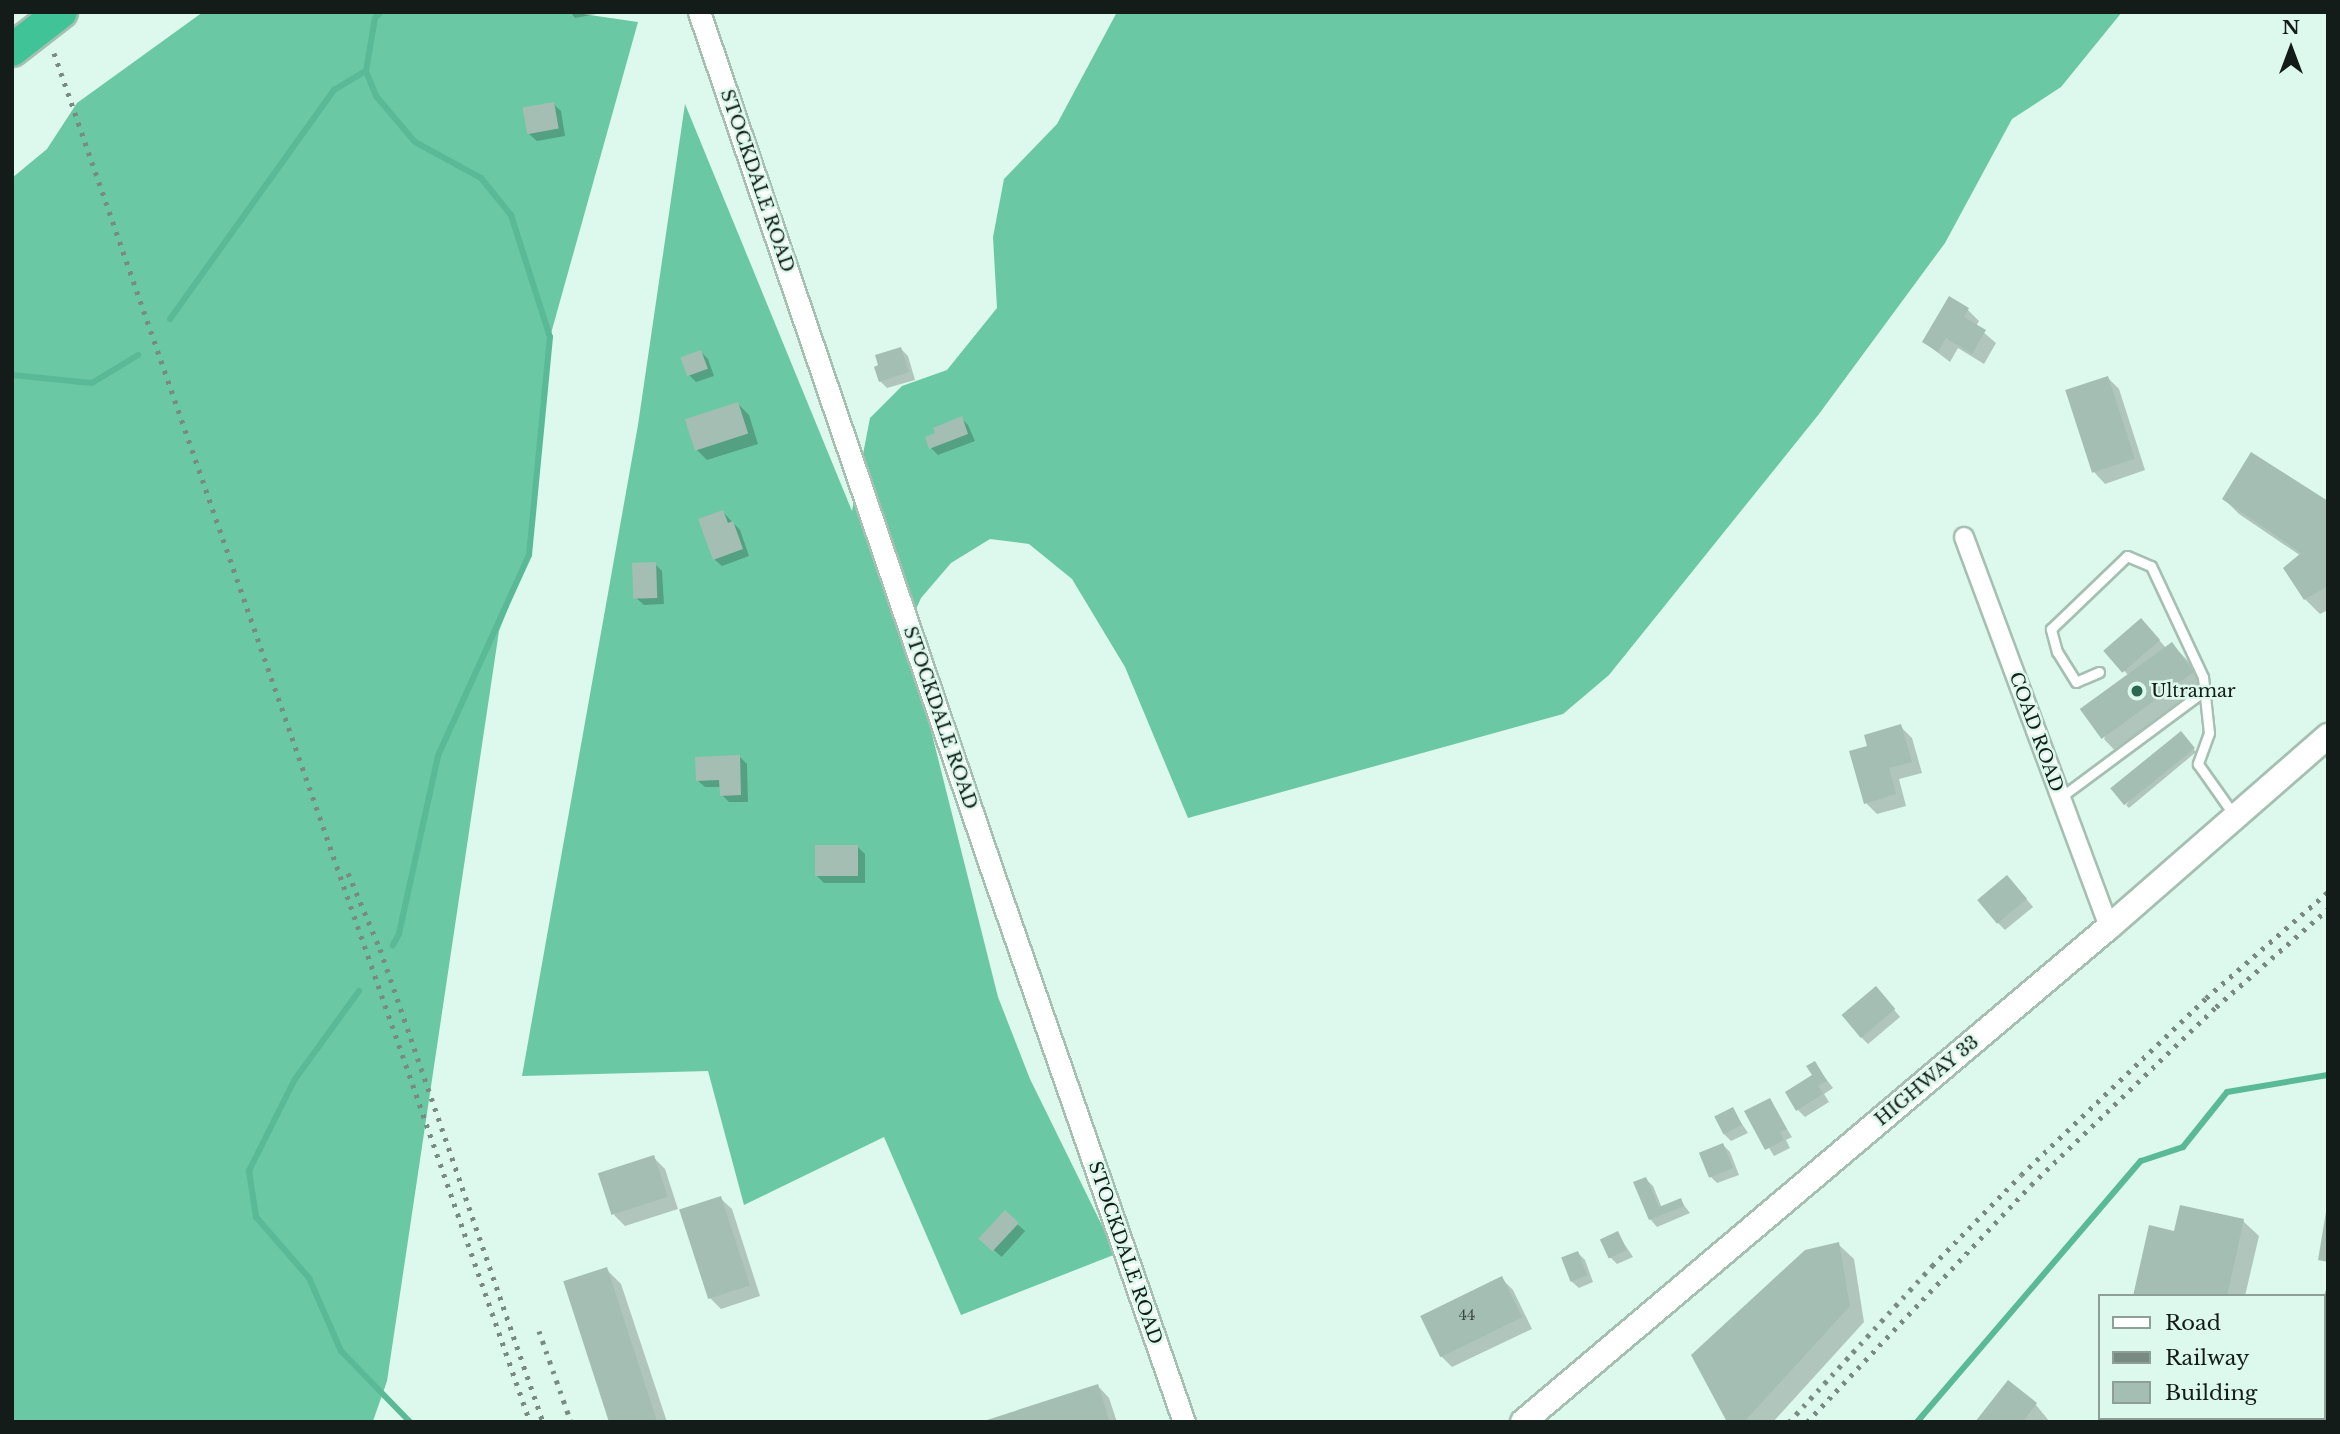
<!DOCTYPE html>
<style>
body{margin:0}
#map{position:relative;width:2340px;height:1434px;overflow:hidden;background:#ddf8ec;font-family:"Libre Baskerville",serif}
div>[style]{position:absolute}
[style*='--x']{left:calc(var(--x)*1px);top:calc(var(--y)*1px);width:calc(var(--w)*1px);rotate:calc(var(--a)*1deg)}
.forest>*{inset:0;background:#6ac8a4}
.shadow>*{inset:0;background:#0003;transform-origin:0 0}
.stream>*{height:6px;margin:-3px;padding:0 3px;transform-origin:3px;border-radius:3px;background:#5ab996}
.building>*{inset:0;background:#a4beb3;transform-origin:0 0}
.roads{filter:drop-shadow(2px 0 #a5bfb3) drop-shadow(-2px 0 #a5bfb3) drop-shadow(0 2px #a5bfb3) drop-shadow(0 -2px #a5bfb3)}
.service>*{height:9px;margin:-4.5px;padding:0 4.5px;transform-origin:4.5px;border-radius:4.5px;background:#fff}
.minor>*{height:18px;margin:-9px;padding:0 9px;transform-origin:9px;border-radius:9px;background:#fff}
.tertiary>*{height:21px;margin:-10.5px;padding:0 10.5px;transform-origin:10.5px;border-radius:10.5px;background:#fff}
.secondary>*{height:24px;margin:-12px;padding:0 12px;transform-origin:12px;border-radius:12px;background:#fff}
.motorway>*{height:32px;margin:-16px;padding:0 16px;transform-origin:16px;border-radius:16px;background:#40c497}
.rail>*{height:5px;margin-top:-2.5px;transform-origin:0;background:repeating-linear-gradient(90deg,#788a82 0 3.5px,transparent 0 10.5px)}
.dots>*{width:19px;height:19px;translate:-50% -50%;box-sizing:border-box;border:4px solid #ddf8ec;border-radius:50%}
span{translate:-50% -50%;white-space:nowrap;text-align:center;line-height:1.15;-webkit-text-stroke:5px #ddf8ec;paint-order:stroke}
.number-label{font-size:14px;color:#37443f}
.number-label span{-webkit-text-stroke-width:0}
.street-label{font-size:18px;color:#131c18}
.poi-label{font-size:18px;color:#131c18}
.left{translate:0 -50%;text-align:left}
.frame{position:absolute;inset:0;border:14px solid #131c18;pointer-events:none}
.legend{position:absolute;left:2098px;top:1294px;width:228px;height:126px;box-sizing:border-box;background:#ddf8ec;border:2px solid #8ca097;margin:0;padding:9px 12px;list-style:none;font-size:21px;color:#131c18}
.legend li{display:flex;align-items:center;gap:14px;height:35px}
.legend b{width:35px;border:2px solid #8ca097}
.north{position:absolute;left:2256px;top:14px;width:70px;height:70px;-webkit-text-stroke:5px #ddf8ec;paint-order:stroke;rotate:0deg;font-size:19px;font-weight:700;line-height:28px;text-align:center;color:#131c18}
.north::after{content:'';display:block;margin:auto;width:24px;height:32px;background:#131c18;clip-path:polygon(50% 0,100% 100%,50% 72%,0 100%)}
</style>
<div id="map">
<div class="forest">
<div style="clip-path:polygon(203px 12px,576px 13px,638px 22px,550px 337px,529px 555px,499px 631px,387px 1381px,373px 1421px,12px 1422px,12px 178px,47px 149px,77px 103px)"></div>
<div style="clip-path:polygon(1117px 12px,2122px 12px,2061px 87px,2012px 119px,1945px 243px,1819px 414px,1609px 675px,1563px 714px,1188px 818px,1125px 667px,1072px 579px,1029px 544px,990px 539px,951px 563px,921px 598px,906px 631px,998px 997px,1030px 1079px,1116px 1254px,961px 1315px,884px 1137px,744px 1205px,708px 1071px,522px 1076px,638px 425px,685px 104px,852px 511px,870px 418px,902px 386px,947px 370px,997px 308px,993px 237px,1004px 179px,1057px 124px)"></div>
</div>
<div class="shadow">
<div style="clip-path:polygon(570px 12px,602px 12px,602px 13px,575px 18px)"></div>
<div style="clip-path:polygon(553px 104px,561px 111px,565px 136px,537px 141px,529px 134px)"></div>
<div style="clip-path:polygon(1950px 299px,1968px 310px,1979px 321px,1976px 326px,1996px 343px,1984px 364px,1958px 348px,1950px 362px,1924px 342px)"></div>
<div style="clip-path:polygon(901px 349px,908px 356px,915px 380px,887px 388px,880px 381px)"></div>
<div style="clip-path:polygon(701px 352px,708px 359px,714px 376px,696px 382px,689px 375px)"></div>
<div style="clip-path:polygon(2108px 378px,2119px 389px,2145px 470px,2105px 484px,2094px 472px)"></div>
<div style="clip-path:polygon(738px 404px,749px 415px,758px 444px,707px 460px,696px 449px)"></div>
<div style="clip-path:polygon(961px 418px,968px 425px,975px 441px,938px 455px,931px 448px)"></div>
<div style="clip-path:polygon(2224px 499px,2328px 504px,2328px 610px,2320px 614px,2305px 599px,2301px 556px,2239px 514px)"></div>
<div style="clip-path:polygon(723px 512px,740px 530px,749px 556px,722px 566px,714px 559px)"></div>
<div style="clip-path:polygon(655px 564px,662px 571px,664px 604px,644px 605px,636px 598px)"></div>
<div style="clip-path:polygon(2148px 627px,2166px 648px,2172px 644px,2187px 660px,2208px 688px,2119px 755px,2104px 739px,2129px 676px,2106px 651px)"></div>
<div style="clip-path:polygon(1900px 726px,1912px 738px,1922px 773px,1899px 779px,1906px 806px,1877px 814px,1866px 803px,1869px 747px)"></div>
<div style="clip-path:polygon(2181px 734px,2196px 752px,2129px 808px,2126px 805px)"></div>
<div style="clip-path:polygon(740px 757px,747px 764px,748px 802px,729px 802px,722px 795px,721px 787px,705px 787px,697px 780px)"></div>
<div style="clip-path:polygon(858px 847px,865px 854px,865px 883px,824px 883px,817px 876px)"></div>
<div style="clip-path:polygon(2014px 884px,2033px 907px,2005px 930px,1998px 923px)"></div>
<div style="clip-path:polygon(1883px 996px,1900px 1017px,1868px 1044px,1861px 1037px)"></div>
<div style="clip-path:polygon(1814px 1063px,1833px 1088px,1824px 1094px,1829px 1102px,1805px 1117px,1798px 1110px,1814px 1075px)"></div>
<div style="clip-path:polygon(1769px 1100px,1792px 1137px,1786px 1140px,1790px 1148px,1774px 1156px,1747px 1112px)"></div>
<div style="clip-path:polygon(1732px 1109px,1748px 1133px,1731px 1141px,1724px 1134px)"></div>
<div style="clip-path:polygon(1723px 1145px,1730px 1152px,1739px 1175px,1717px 1183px,1710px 1176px)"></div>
<div style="clip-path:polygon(653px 1157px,665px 1169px,678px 1209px,625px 1226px,614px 1215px)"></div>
<div style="clip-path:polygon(1646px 1179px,1653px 1186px,1662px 1208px,1680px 1200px,1690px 1213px,1657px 1227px,1650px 1219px)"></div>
<div style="clip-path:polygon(720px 1198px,732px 1209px,760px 1296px,721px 1309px,710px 1298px)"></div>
<div style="left:1005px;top:1213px;width:27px;height:35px;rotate:42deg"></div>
<div style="clip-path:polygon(2243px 1221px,2259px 1236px,2245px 1296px,2134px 1296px,2175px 1233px)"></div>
<div style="clip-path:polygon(1617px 1233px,1633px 1257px,1617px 1264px,1610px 1257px)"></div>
<div style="clip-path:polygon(1838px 1244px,1854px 1259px,1864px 1322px,1773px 1422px,1729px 1422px)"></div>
<div style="clip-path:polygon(1578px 1253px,1585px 1260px,1593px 1282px,1579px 1288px,1571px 1281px)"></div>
<div style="clip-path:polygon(606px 1269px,621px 1284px,667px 1422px,611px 1422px)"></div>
<div style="clip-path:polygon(1501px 1278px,1513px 1290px,1532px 1329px,1452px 1367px,1441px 1356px)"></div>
<div style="clip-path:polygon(2008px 1382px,2036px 1405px,2050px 1422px,1977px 1422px)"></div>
<div style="clip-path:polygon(1098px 1386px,1109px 1398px,1117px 1422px,988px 1422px)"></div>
<div style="left:2106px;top:1418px;width:111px;height:4px"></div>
</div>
<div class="stream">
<div style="--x:381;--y:12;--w:8;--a:135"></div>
<div style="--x:375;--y:18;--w:54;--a:99.6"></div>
<div style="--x:366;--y:71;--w:27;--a:68"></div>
<div style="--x:376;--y:96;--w:60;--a:49.7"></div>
<div style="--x:415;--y:142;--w:75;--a:28.6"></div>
<div style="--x:481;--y:178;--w:48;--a:51"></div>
<div style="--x:511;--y:215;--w:128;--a:72.3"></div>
<div style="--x:550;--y:337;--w:219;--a:95.5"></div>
<div style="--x:529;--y:555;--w:221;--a:114.4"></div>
<div style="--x:438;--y:756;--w:182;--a:102.4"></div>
<div style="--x:399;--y:934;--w:13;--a:119"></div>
<div style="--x:170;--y:319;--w:282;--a:-54.4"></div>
<div style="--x:334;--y:90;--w:37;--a:-31"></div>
<div style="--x:12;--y:375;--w:80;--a:5.7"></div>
<div style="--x:92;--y:383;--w:54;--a:-31.3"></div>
<div style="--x:359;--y:991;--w:109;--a:126"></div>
<div style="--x:295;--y:1079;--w:103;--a:116.6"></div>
<div style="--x:249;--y:1171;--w:47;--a:81.3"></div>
<div style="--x:256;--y:1217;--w:81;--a:49"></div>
<div style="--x:309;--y:1278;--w:80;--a:66.3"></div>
<div style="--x:341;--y:1351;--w:99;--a:45.8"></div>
<div style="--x:1917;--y:1422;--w:344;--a:-49.4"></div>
<div style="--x:2141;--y:1161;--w:44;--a:-18.4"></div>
<div style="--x:2183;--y:1147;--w:70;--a:-51.3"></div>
<div style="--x:2227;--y:1092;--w:102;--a:-9.6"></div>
</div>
<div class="building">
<div style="left:554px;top:102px;width:27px;height:32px;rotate:80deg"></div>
<div style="clip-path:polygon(1949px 296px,1969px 308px,1964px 317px,1986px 330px,1972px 354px,1946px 338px,1938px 352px,1922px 342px)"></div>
<div style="clip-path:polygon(901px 347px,909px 372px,879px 382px,874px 367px,878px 365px,875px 355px)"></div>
<div style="left:701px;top:350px;width:20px;height:22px;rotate:70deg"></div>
<div style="left:2108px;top:376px;width:87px;height:45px;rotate:72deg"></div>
<div style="left:738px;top:402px;width:33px;height:56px;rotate:72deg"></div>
<div style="clip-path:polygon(962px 416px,968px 434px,929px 449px,925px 437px,935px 433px,933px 428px)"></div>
<div style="clip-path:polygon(2251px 452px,2328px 501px,2328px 586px,2304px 600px,2283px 568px,2301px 553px,2222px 499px)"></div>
<div style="clip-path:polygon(723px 510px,728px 523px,733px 521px,743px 549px,713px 560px,698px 519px)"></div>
<div style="left:656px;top:562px;width:36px;height:24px;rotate:88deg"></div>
<div style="left:2141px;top:618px;width:29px;height:50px;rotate:49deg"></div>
<div style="left:2172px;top:642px;width:37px;height:114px;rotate:54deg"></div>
<div style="clip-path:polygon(1901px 724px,1912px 762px,1889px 768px,1896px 794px,1864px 804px,1849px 751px,1867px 746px,1864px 735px)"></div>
<div style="left:2181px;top:731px;width:22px;height:91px;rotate:51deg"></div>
<div style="clip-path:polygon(740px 755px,741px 795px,720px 796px,719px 780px,696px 781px,695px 757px)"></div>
<div style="left:815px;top:845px;width:43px;height:31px"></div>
<div style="left:2007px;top:875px;width:31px;height:39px;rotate:50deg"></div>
<div style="left:1876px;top:986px;width:30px;height:45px;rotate:50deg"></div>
<div style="clip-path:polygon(1815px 1061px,1827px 1081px,1818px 1086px,1823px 1094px,1796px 1111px,1785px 1092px,1812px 1075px,1806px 1066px)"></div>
<div style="clip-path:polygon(1770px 1098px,1787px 1129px,1780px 1132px,1784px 1140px,1765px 1150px,1744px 1111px)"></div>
<div style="left:1733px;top:1107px;width:20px;height:21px;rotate:63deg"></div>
<div style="left:1723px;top:1143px;width:27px;height:26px;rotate:68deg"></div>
<div style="left:654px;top:1155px;width:44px;height:59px;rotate:72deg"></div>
<div style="clip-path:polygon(1646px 1177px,1659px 1207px,1681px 1198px,1684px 1206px,1649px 1220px,1633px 1182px)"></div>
<div style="left:721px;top:1196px;width:94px;height:44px;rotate:72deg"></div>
<div style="clip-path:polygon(2180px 1205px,2244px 1219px,2227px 1296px,2133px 1296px,2149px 1225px,2174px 1231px)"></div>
<div style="left:1005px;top:1210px;width:19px;height:39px;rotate:43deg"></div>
<div style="clip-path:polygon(2326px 1212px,2328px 1212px,2328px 1262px,2318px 1260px)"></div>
<div style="left:1618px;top:1231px;width:21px;height:20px;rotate:65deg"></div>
<div style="clip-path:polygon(1839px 1242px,1850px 1306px,1744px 1422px,1727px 1422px,1691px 1355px,1805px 1250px)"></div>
<div style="left:1578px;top:1251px;width:26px;height:18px;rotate:69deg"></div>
<div style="left:607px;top:1267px;width:163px;height:46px;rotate:72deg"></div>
<div style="left:1502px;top:1276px;width:46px;height:91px;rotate:64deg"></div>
<div style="clip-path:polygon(2328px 1284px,2328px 1422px,2299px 1421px,2299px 1418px,2324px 1418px,2324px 1295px)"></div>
<div style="clip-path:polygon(2008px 1380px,2037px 1403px,2023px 1422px,1975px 1422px)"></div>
<div style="clip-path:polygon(1098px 1384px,1110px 1422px,984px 1422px,984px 1421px)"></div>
<div style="left:2105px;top:1418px;width:94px;height:4px"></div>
</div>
<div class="roads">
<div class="service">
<div style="--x:2099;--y:672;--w:25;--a:157"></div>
<div style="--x:2076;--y:682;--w:36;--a:-122"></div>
<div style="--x:2057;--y:652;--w:24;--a:-105"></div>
<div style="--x:2051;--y:629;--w:105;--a:-43.8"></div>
<div style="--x:2127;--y:556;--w:26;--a:23"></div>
<div style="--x:2151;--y:566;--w:123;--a:64.9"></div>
<div style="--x:2203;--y:677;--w:56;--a:83.9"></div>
<div style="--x:2209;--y:733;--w:33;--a:110"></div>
<div style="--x:2198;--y:764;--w:62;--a:54.8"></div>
<div style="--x:2061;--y:797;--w:179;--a:-36.6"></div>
</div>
<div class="minor">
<div style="--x:1964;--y:537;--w:416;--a:69.6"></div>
</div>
<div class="tertiary">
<div style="--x:699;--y:12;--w:901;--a:71.16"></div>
<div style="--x:990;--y:865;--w:590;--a:70.8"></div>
</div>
<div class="secondary">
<div style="--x:1523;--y:1422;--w:767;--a:-40.19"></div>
<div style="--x:2109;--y:927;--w:291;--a:-41.1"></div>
</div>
<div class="motorway">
<div style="--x:12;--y:50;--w:62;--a:-37.8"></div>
</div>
</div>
<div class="rail">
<div style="--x:54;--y:53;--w:1449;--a:70.83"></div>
<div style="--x:348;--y:873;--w:82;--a:67.2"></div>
<div style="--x:380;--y:949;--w:500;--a:70.99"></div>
<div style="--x:539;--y:1331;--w:96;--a:70.6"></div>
<div style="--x:1789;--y:1422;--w:212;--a:-47.5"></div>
<div style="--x:1932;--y:1266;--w:127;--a:-45.6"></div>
<div style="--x:2021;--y:1175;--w:256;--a:-43.7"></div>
<div style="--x:2206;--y:998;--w:162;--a:-41"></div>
<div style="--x:1807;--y:1422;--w:326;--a:-46.6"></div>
<div style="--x:2031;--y:1185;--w:257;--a:-43.9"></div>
<div style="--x:2216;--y:1007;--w:149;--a:-41.2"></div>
</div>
<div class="dots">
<div style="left:2137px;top:691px;background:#2c6751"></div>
</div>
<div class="number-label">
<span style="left:1467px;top:1315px">44</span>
</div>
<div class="street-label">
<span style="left:757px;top:181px;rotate:71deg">STOCKDALE ROAD</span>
<span style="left:940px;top:718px;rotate:71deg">STOCKDALE ROAD</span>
<span style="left:2036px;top:732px;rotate:70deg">COAD ROAD</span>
<span style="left:1927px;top:1081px;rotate:-40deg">HIGHWAY 33</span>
<span style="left:1125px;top:1253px;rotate:71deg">STOCKDALE ROAD</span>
</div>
<div class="poi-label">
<span class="left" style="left:2151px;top:691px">Ultramar</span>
</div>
<div class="frame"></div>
<ul class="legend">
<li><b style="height:9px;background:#fff"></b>Road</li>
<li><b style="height:9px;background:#788a82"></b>Railway</li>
<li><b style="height:19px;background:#a4beb3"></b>Building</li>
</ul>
<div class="north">N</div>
</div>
